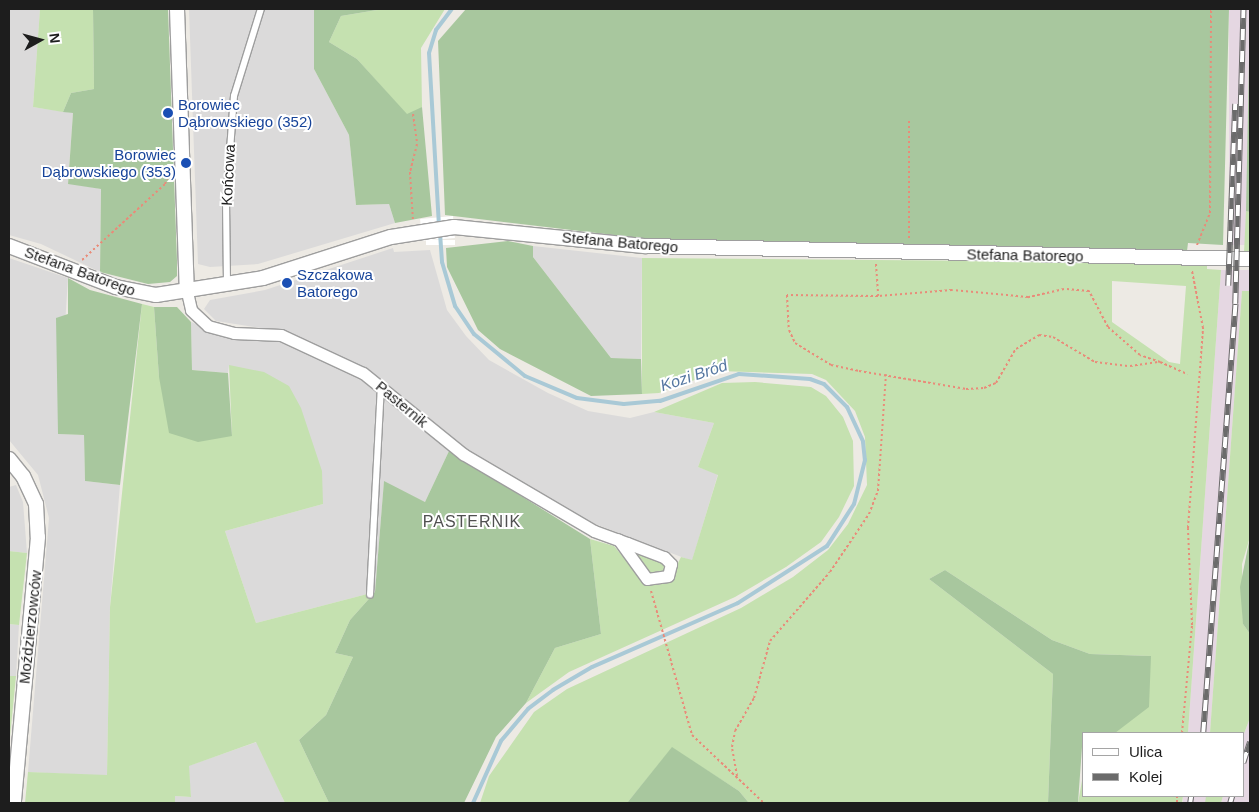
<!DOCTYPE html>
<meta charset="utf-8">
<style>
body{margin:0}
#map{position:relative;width:1259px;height:812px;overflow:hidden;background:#edeae4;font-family:Helvetica,sans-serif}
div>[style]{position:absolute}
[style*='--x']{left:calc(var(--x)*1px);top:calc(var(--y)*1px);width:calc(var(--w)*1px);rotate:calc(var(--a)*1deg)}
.residential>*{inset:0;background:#dbdada}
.industrial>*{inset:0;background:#e5d7e2;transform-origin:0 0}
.grass>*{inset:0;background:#c5e1b0}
.forest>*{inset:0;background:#a8c79e}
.pier>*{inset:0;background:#fff;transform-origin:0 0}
.stream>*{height:4px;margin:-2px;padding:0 2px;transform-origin:2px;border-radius:2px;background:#a9c9d6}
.path>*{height:2px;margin-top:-1px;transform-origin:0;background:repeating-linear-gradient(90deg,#e98b79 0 2.5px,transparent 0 5px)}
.roads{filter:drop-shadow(1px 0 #9e9e9e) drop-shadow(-1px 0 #9e9e9e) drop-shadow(0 1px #9e9e9e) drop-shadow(0 -1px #9e9e9e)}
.service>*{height:5.5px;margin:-2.75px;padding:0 2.75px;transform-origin:2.75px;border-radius:2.75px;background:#fff}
.minor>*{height:11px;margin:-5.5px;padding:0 5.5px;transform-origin:5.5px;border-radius:5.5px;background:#fff}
.tertiary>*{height:14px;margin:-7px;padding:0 7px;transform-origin:7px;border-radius:7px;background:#fff}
.rail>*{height:5.5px;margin-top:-2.75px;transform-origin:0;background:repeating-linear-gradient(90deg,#fff 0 11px,#6b6b6b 0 22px);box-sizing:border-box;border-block:1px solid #6b6b6b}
.dots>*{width:14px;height:14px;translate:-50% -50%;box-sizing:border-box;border:2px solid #fff;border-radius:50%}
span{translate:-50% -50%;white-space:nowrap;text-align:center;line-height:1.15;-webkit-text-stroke:4px #fff;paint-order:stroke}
.transit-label{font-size:15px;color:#164399}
.left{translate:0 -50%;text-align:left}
.right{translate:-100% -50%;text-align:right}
.street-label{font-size:15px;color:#1d1d1d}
.water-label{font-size:16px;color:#5577a1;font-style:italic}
.neighbourhood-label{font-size:16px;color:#505050;letter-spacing:1px}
.frame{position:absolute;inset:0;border:10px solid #1d1d1d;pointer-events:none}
.legend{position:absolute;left:1082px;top:732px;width:162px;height:65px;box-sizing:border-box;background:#fff;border:1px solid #a5a5a5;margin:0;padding:6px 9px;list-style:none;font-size:15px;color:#1d1d1d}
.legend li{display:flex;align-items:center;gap:10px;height:25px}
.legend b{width:25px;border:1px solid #a5a5a5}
.north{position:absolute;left:15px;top:15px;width:50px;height:50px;-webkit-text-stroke:4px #fff;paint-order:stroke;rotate:83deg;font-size:14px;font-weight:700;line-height:20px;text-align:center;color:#1d1d1d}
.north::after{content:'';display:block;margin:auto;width:18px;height:22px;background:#1d1d1d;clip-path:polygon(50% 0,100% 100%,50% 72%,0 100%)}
</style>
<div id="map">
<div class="residential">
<div style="clip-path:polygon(9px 9px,40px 9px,33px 107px,73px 113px,68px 183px,101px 189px,100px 272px,41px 244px,9px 235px)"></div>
<div style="clip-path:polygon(189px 9px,314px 9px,314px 69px,349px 135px,356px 205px,389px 204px,395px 223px,258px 264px,210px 267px,198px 264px)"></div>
<div style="clip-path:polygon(533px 246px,642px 258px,641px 359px,611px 358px,533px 257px)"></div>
<div style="clip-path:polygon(393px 248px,394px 252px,430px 250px,447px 310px,466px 336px,489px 360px,548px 393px,588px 411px,630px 418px,654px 412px,714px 423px,698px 467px,718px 474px,692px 561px,595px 524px,537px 492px,467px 449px,362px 366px,286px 332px,216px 321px,204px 309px,210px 300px,265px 290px)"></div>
<div style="clip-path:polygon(9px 258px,68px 278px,58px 434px,84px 435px,85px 481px,120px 485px,110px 607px,107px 776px,28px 772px,49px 518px,38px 475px,9px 440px)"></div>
<div style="clip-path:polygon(191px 322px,234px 339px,286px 341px,362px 376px,449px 451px,425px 502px,384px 482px,375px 592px,256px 623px,225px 531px,323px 504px,229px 365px,228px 373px,192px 370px)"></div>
<div style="clip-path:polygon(16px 485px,23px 502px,27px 553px,9px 551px,9px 487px)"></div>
<div style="clip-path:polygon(9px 624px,19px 625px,16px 676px,9px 676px)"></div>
<div style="clip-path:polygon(257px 742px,285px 803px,175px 803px,175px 796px,191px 797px,188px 766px)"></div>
</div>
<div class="industrial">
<div style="left:1229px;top:9px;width:20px;height:236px"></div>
<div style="clip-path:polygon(1221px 270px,1250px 270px,1250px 291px,1242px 292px,1210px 733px,1188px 733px)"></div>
<div style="clip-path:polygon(1250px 718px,1250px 803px,1221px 803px,1223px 796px,1243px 796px,1243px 736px)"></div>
<div style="left:1183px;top:796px;width:23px;height:7px"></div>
</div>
<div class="grass">
<div style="clip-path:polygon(40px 9px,93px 9px,94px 89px,71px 93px,63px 112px,33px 107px)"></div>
<div style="clip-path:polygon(383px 9px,445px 9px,421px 48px,422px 107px,417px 112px,407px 115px,357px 59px,329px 42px,341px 16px)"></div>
<div style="clip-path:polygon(1246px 211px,1250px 212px,1250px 253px,1244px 253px)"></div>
<div style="clip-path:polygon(evenodd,642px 258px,1207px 263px,1207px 269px,1221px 270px,1188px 733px,1115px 733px,1151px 656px,1090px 654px,1052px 640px,945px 570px,929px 579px,1053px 674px,1048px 803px,749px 803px,739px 791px,672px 748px,627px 803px,480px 803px,489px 776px,534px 712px,567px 689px,741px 608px,793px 577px,828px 550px,848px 524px,867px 485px,865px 437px,855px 411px,826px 380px,812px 374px,719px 371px,659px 393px,642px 394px,642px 258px,1112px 281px,1186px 286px,1180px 364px,1169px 362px,1112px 322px,1112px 281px)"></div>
<div style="clip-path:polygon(1242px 291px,1250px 291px,1250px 537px,1242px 564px,1243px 624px,1250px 634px,1250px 718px,1243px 736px,1210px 733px)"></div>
<div style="clip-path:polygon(142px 304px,154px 307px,159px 377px,232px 436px,229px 365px,264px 372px,289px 386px,301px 408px,322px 471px,323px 504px,225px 531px,256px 623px,375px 592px,350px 620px,335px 653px,353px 657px,326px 715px,299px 740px,329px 803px,285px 803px,256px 742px,189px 766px,191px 797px,175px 796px,175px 803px,25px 803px,28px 772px,107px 775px,110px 607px)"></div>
<div style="clip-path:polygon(755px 382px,811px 387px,826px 396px,843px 417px,853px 441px,854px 486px,839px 517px,821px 542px,786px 567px,735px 597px,569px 672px,526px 703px,555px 648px,601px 634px,590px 539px,614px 546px,646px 584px,659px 585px,670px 579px,681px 557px,692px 560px,718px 475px,698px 467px,714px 423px,654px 412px,722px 383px)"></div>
<div style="clip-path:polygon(629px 549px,662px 561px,666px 571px,650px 576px)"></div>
<div style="clip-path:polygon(9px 551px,27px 553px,19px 625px,9px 624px)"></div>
<div style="clip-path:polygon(9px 676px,16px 676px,9px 747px)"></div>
<div style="clip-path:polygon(1083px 775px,1083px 796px,1183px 796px,1182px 803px,1078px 803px)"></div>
<div style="clip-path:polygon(1206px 796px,1223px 796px,1221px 803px,1205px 803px)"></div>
</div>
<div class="forest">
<div style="clip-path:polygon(93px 9px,168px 9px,177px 261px,177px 276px,170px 282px,148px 284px,100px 272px,101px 189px,68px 184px,73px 113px,63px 112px,71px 93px,94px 89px)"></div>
<div style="clip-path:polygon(314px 9px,383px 9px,341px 16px,329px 42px,357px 59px,407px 114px,422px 107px,432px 216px,395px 223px,389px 204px,356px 205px,349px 135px,314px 69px)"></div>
<div style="clip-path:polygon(466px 9px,1229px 9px,1223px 245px,1188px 243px,1187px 251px,648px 239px,445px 215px,438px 41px)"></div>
<div style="clip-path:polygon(1250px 9px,1250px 212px,1246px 211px)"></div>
<div style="clip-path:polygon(508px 241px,533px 246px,533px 257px,611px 358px,641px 359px,642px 394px,591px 396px,500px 349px,478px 330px,447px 267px,446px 248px)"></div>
<div style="clip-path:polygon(68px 278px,90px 290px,142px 304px,120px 485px,85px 481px,84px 435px,58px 434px,56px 318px,68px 314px)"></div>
<div style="clip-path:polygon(154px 307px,177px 307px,191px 322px,192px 370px,228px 373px,232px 436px,198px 442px,169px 433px,159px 377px)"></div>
<div style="clip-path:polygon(449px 451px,590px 539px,601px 634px,555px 648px,526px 703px,496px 737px,464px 803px,329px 803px,299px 740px,326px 715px,353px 657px,335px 653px,350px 620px,375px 592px,384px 481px,425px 502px)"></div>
<div style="clip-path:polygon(1250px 537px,1250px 634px,1243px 624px,1240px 587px)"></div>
<div style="clip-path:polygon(945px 570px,1052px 640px,1090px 654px,1151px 656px,1149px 707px,1115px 733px,1083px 733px,1078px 803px,1048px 803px,1053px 674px,929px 579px)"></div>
<div style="clip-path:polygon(672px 747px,739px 791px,749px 803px,627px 803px)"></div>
</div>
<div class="pier">
<div style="left:453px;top:216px;width:22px;height:33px;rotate:85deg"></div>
<div style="left:455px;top:240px;width:5px;height:29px;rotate:90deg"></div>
</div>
<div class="stream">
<div style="--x:439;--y:226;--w:173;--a:-93.3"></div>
<div style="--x:429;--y:53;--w:24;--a:-73"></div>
<div style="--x:436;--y:30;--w:26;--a:-53"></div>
<div style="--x:440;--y:233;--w:29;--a:86"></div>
<div style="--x:442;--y:262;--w:46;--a:73.5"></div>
<div style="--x:455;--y:306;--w:34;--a:56"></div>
<div style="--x:474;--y:334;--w:66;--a:39.5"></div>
<div style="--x:525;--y:376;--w:56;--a:22.9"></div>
<div style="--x:577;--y:398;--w:47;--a:7.3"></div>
<div style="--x:624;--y:404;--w:36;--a:-5"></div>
<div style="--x:660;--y:401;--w:83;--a:-18.9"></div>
<div style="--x:739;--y:374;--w:71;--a:4"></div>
<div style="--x:810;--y:379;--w:15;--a:20"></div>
<div style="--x:824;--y:384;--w:33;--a:45"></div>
<div style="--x:847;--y:407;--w:38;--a:65"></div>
<div style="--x:863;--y:442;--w:18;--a:84"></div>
<div style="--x:865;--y:460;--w:45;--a:104"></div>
<div style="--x:854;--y:504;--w:50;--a:122.7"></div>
<div style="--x:827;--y:546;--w:106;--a:147.4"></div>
<div style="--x:738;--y:603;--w:159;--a:156.3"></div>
<div style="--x:592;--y:667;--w:45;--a:149.5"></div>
<div style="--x:553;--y:690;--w:31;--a:143"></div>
<div style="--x:528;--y:709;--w:42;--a:130.2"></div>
<div style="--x:501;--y:741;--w:68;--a:114.3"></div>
</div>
<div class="path">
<div style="--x:413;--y:114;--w:30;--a:82"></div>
<div style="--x:417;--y:144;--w:29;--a:104"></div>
<div style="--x:410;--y:172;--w:49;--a:86.5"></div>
<div style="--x:909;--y:238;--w:118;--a:-90"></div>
<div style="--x:1197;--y:245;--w:35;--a:-68"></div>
<div style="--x:1210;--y:213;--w:204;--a:-89.7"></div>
<div style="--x:82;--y:260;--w:113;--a:-42.5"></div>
<div style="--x:165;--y:184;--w:12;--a:-70"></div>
<div style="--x:876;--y:264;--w:32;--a:86"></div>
<div style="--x:1160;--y:362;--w:21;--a:-161"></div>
<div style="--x:1140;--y:355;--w:43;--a:-138.8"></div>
<div style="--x:1108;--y:327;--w:41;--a:-117.8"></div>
<div style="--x:1089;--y:291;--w:25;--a:-175"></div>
<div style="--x:1064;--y:289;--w:37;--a:167"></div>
<div style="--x:1028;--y:297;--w:76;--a:-174.7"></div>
<div style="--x:952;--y:290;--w:74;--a:175.4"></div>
<div style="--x:878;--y:296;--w:91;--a:-179.4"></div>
<div style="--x:787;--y:295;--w:35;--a:87"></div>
<div style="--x:789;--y:330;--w:14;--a:65"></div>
<div style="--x:795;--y:343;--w:42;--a:31.4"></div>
<div style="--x:831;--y:365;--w:29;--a:12"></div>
<div style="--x:859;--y:371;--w:109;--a:9.5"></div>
<div style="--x:966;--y:389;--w:18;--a:-3"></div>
<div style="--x:984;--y:388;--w:13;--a:-23"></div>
<div style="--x:996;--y:383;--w:39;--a:-60"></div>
<div style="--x:1016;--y:349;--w:27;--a:-31"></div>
<div style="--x:1039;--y:335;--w:14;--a:8"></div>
<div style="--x:1053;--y:337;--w:49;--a:30.8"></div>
<div style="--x:1095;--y:362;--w:35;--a:7"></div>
<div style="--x:1130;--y:366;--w:30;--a:-8"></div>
<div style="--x:1160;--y:362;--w:30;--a:24"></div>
<div style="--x:651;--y:591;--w:150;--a:74.1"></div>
<div style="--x:692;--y:735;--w:99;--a:43.4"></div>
<div style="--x:1182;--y:733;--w:108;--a:-84.7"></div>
<div style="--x:1192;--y:625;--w:97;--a:-92.4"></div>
<div style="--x:1188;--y:528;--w:201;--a:-85.7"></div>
<div style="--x:1203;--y:328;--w:58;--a:-100.9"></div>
<div style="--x:737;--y:776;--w:29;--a:-100"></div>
<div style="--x:732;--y:747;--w:16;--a:-79"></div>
<div style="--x:735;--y:731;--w:38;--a:-60"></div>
<div style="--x:754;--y:698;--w:59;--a:-74.3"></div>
<div style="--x:770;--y:641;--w:91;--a:-49"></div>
<div style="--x:830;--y:572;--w:70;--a:-56.1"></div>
<div style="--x:869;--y:514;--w:25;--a:-69"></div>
<div style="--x:878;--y:491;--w:117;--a:-86.1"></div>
<div style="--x:1177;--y:803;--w:7;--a:-90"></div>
</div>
<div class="roads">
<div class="service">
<div style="--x:227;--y:283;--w:78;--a:-90.7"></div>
<div style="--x:226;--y:205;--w:109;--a:-85.8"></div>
<div style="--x:234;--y:96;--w:91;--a:-72.8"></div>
<div style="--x:370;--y:595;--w:207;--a:-87"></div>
</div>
<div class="minor">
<div style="--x:187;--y:292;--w:18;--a:77"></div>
<div style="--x:191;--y:310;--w:23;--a:43"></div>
<div style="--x:208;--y:326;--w:27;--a:15"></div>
<div style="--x:234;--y:333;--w:47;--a:2.4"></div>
<div style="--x:281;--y:335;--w:90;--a:24.9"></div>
<div style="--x:363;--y:373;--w:129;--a:39"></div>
<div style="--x:463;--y:454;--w:152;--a:30.4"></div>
<div style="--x:594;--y:531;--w:35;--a:20"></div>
<div style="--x:627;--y:543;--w:40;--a:21"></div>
<div style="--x:664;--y:557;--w:10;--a:45"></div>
<div style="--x:671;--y:564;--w:12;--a:104"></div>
<div style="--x:668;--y:576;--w:21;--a:172"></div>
<div style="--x:647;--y:579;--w:49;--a:-125.9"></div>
</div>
<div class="tertiary">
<div style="--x:177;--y:9;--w:283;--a:88"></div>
<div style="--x:9;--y:246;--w:115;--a:21"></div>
<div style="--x:116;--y:287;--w:41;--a:11.3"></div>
<div style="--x:156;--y:295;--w:108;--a:-9"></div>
<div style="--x:263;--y:278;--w:134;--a:-17.8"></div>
<div style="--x:391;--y:237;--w:64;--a:-9"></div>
<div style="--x:454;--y:227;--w:193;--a:5.7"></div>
<div style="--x:646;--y:246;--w:604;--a:1.23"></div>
<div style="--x:9;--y:459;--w:22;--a:51"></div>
<div style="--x:23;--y:476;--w:31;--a:65"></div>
<div style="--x:36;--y:504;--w:33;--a:87"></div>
<div style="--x:38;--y:537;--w:267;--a:95.2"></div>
</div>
</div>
<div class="rail">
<div style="--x:1228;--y:286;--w:182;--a:-87.8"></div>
<div style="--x:1203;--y:733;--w:430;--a:-85.7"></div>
<div style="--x:1235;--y:304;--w:295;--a:-88.4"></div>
<div style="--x:1243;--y:763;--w:22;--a:-72"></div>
<div style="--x:1190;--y:803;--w:7;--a:-82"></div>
<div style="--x:1230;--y:803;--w:7;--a:-74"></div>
</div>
<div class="dots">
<div style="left:168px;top:113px;background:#1a4fb4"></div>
<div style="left:186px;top:163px;background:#1a4fb4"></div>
<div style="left:287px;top:283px;background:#1a4fb4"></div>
</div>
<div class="transit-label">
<span class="left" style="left:178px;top:113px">Borowiec<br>Dąbrowskiego (352)</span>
<span class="right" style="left:176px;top:163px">Borowiec<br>Dąbrowskiego (353)</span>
<span class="left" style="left:297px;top:283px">Szczakowa<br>Batorego</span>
</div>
<div class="street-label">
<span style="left:228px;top:175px;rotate:-87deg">Końcowa</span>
<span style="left:620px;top:242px;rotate:5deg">Stefana Batorego</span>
<span style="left:1025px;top:255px;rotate:1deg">Stefana Batorego</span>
<span style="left:80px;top:271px;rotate:20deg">Stefana Batorego</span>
<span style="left:402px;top:404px;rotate:40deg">Pasternik</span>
<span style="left:30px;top:627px;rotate:-84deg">Moździerzowców</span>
</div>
<div class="water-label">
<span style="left:694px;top:376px;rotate:-18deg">Kozi Bród</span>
</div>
<div class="neighbourhood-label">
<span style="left:472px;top:522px">PASTERNIK</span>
</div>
<div class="frame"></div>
<ul class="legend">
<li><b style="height:6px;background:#fff"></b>Ulica</li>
<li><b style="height:6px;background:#6b6b6b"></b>Kolej</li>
</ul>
<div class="north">N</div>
</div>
